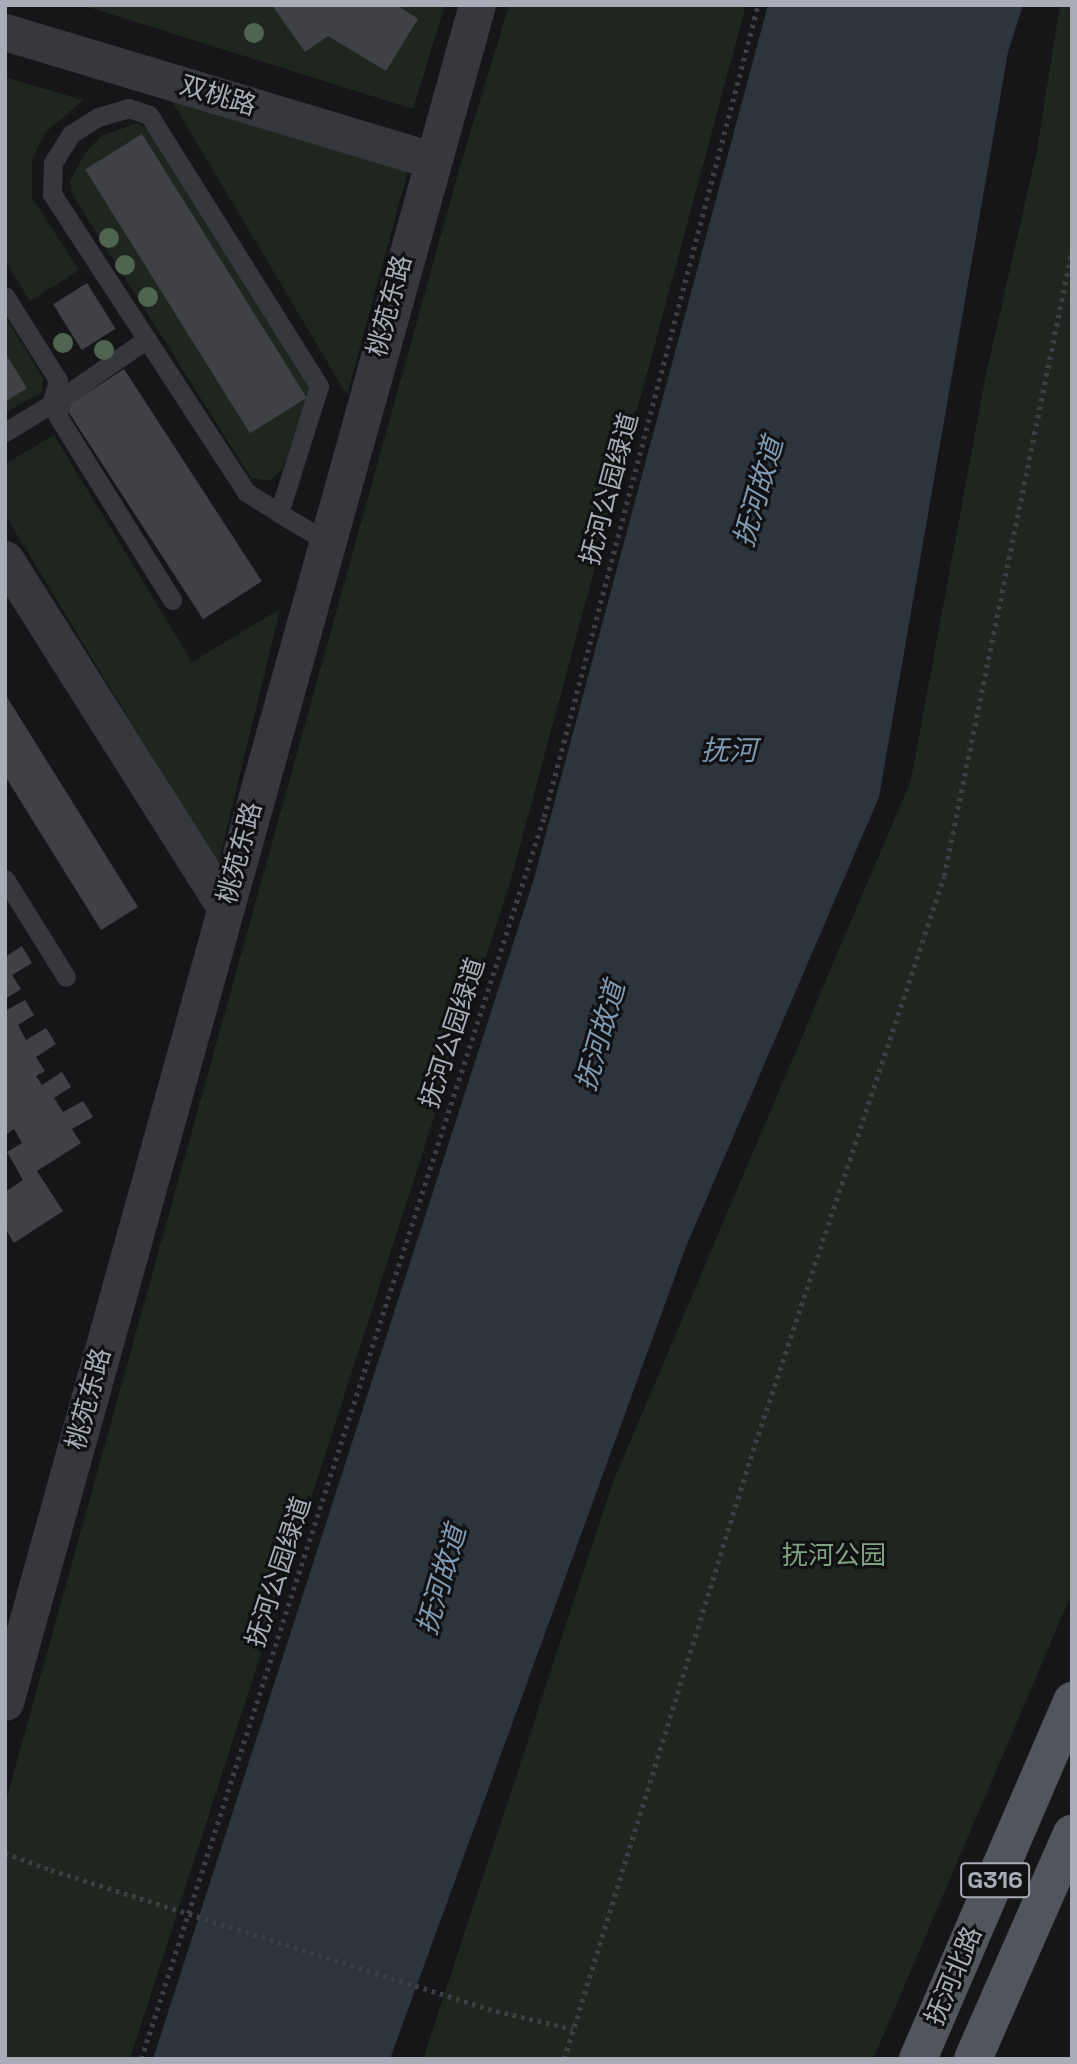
<!DOCTYPE html>
<meta charset="utf-8">
<style>
body{margin:0}
#map{position:relative;width:1077px;height:2064px;overflow:hidden;background:#161618;font-family:"Space Grotesk","Noto Sans SC",sans-serif}
div>[style]{position:absolute}
[style*='--x']{left:calc(var(--x)*1px);top:calc(var(--y)*1px);width:calc(var(--w)*1px);rotate:calc(var(--a)*1deg)}
.green>*{inset:0;background:#1e261f}
.water>*{inset:0;background:#2c353c}
.building>*{inset:0;background:#404145;transform-origin:0 0}
.path>*{height:4.5px;margin-top:-2.25px;transform-origin:0;background:repeating-linear-gradient(90deg,#3d3f44 0 3.5px,transparent 0 8.5px)}
.service>*{height:19px;margin:-9.5px;padding:0 9.5px;transform-origin:9.5px;border-radius:9.5px;background:#37383d}
.minor>*{height:37px;margin:-18.5px;padding:0 18.5px;transform-origin:18.5px;border-radius:18.5px;background:#37383d}
.primary>*{height:38px;margin:-19px;padding:0 19px;transform-origin:19px;border-radius:19px;background:#53555c}
.path-bridge>*{height:4.5px;margin-top:-2.25px;transform-origin:0;background:repeating-linear-gradient(90deg,#3d3f44 0 3.5px,transparent 0 8.5px)}
.trees>*{width:20px;height:20px;margin:-10px;border-radius:50%;background:#506452}
span{translate:-50% -50%;white-space:nowrap;text-align:center;line-height:1.15;-webkit-text-stroke:6px #111113;paint-order:stroke}
.shield-label span{padding:2px 5px;background:#111113;border:2px solid;border-radius:5px;-webkit-text-stroke-width:0}
.shield-label{font-size:24px;color:#a8adb8;font-weight:700}
.street-label{font-size:26px;color:#a8adb8}
.park-label{font-size:26px;color:#7fa381}
.water-label{font-size:28px;color:#7f9bb3;font-style:italic}
.frame{position:absolute;inset:0;border:7px solid #a8adb8;pointer-events:none}
</style>
<div id="map">
<div class="green">
<div style="clip-path:polygon(82px 5px,445px 5px,413px 109px)"></div>
<div style="clip-path:polygon(509px 5px,746px 5px,512px 876px,130px 2059px,5px 2059px,5px 1804px,459px 170px)"></div>
<div style="clip-path:polygon(1060px 5px,1072px 5px,1072px 1593px,873px 2059px,423px 2059px,613px 1482px,911px 780px,986px 374px,1036px 155px)"></div>
<div style="clip-path:polygon(5px 77px,83px 100px,45px 133px,32px 160px,32px 198px,79px 270px,30px 301px,5px 261px)"></div>
<div style="clip-path:polygon(170px 98px,409px 167px,347px 395px)"></div>
<div style="clip-path:polygon(138px 123px,151px 131px,311px 387px,282px 470px,269px 481px,251px 478px,72px 194px,70px 181px,85px 153px,101px 136px)"></div>
<div style="clip-path:polygon(5px 316px,43px 378px,42px 392px,5px 413px)"></div>
<div style="clip-path:polygon(54px 435px,192px 662px,280px 609px,218px 865px,5px 515px,5px 464px)"></div>
</div>
<div class="water">
<div style="clip-path:polygon(768px 5px,1023px 5px,1008px 52px,879px 797px,685px 1249px,390px 2059px,153px 2059px,533px 882px)"></div>
</div>
<div class="building">
<div style="clip-path:polygon(272px 5px,397px 5px,418px 19px,386px 71px,328px 36px,305px 52px)"></div>
<div style="left:142px;top:134px;width:311px;height:67px;rotate:58deg"></div>
<div style="left:87px;top:283px;width:54px;height:40px;rotate:58deg"></div>
<div style="clip-path:polygon(5px 353px,27px 388px,5px 402px)"></div>
<div style="left:124px;top:369px;width:253px;height:70px;rotate:57deg"></div>
<div style="clip-path:polygon(5px 694px,138px 907px,101px 930px,5px 776px)"></div>
<div style="clip-path:polygon(22px 946px,32px 963px,12px 975px,21px 989px,5px 999px,5px 957px)"></div>
<div style="clip-path:polygon(25px 1000px,34px 1015px,18px 1025px,26px 1040px,46px 1028px,56px 1044px,36px 1057px,45px 1071px,36px 1076px,42px 1085px,62px 1072px,71px 1087px,54px 1098px,63px 1112px,83px 1101px,93px 1117px,72px 1129px,81px 1143px,37px 1171px,63px 1211px,14px 1243px,5px 1228px,5px 1192px,23px 1180px,7px 1152px,22px 1143px,14px 1129px,5px 1135px,5px 1011px)"></div>
</div>
<div class="path">
<div style="--x:5;--y:1853;--w:49;--a:20.3"></div>
<div style="--x:488;--y:2009;--w:87;--a:13.2"></div>
<div style="--x:141;--y:2059;--w:1306;--a:-72.02"></div>
<div style="--x:544;--y:817;--w:840;--a:-75.24"></div>
<div style="--x:564;--y:2059;--w:628;--a:-72.78"></div>
<div style="--x:750;--y:1459;--w:614;--a:-71.59"></div>
<div style="--x:944;--y:876;--w:640;--a:-78.46"></div>
</div>
<div class="service">
<div style="--x:5;--y:296;--w:99;--a:57.8"></div>
<div style="--x:58;--y:380;--w:25;--a:106"></div>
<div style="--x:51;--y:404;--w:54;--a:148.7"></div>
<div style="--x:147;--y:339;--w:102;--a:145.4"></div>
<div style="--x:63;--y:397;--w:19;--a:108"></div>
<div style="--x:57;--y:415;--w:218;--a:58.1"></div>
<div style="--x:279;--y:513;--w:133;--a:-72.5"></div>
<div style="--x:319;--y:386;--w:320;--a:-122.1"></div>
<div style="--x:149;--y:115;--w:21;--a:-161"></div>
<div style="--x:129;--y:108;--w:32;--a:164"></div>
<div style="--x:98;--y:117;--w:32;--a:148"></div>
<div style="--x:71;--y:134;--w:34;--a:122"></div>
<div style="--x:53;--y:163;--w:31;--a:92"></div>
<div style="--x:52;--y:194;--w:356;--a:56.9"></div>
<div style="--x:246;--y:492;--w:39;--a:32"></div>
<div style="--x:279;--y:513;--w:55;--a:30.8"></div>
<div style="--x:5;--y:879;--w:115;--a:58.1"></div>
</div>
<div class="minor">
<div style="--x:5;--y:32;--w:445;--a:16.7"></div>
<div style="--x:5;--y:559;--w:412;--a:57.7"></div>
<div style="--x:5;--y:1702;--w:1761;--a:-74.46"></div>
</div>
<div class="primary">
<div style="--x:918;--y:2059;--w:390;--a:-66.7"></div>
<div style="--x:973;--y:2059;--w:246;--a:-66.3"></div>
</div>
<div class="path-bridge">
<div style="--x:51;--y:1870;--w:459;--a:17.6"></div>
</div>
<div class="trees">
<div style="left:254px;top:33px"></div>
<div style="left:109px;top:238px"></div>
<div style="left:125px;top:265px"></div>
<div style="left:148px;top:297px"></div>
<div style="left:63px;top:343px"></div>
<div style="left:104px;top:350px"></div>
</div>
<div class="shield-label">
<span style="left:995px;top:1880px">G316</span>
</div>
<div class="street-label">
<span style="left:218px;top:96px;rotate:17deg">双桃路</span>
<span style="left:390px;top:306px;rotate:-75deg">桃苑东路</span>
<span style="left:610px;top:489px;rotate:-75deg">抚河公园绿道</span>
<span style="left:240px;top:853px;rotate:-75deg">桃苑东路</span>
<span style="left:453px;top:1033px;rotate:-72deg">抚河公园绿道</span>
<span style="left:89px;top:1399px;rotate:-75deg">桃苑东路</span>
<span style="left:279px;top:1572px;rotate:-72deg">抚河公园绿道</span>
<span style="left:954px;top:1976px;rotate:-67deg">抚河北路</span>
</div>
<div class="park-label">
<span style="left:834px;top:1556px">抚河公园</span>
</div>
<div class="water-label">
<span style="left:758px;top:492px;rotate:-74deg">抚河故道</span>
<span style="left:729px;top:750px">抚河</span>
<span style="left:600px;top:1036px;rotate:-74deg">抚河故道</span>
<span style="left:441px;top:1580px;rotate:-74deg">抚河故道</span>
</div>
<div class="frame"></div>
</div>
